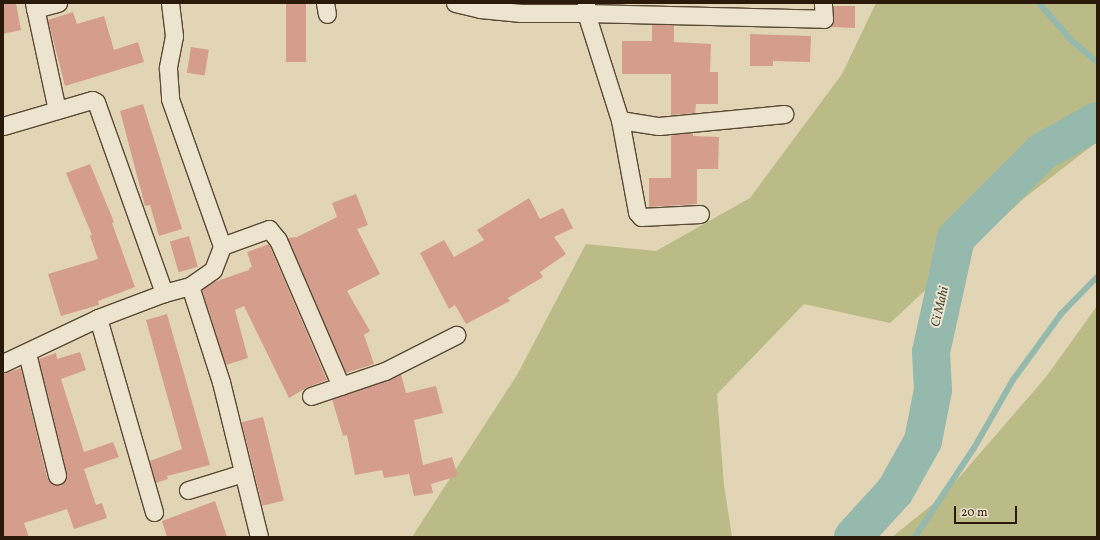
<!DOCTYPE html>
<style>
body{margin:0}
#map{position:relative;width:1100px;height:540px;overflow:hidden;background:#e2d5b5;font-family:Vollkorn,serif}
div>[style]{position:absolute}
[style*='--x']{left:calc(var(--x)*1px);top:calc(var(--y)*1px);width:calc(var(--w)*1px);rotate:calc(var(--a)*1deg)}
.green>*{inset:0;background:#bb8}
.stream>*{height:6px;margin:-3px;padding:0 3px;transform-origin:3px;border-radius:3px;background:#95b9ac}
.river>*{height:38px;margin:-19px;padding:0 19px;transform-origin:19px;border-radius:19px;background:#95b9ac}
.building>*{inset:0;background:#d59e8c;transform-origin:0 0}
.roads{filter:drop-shadow(1px 0 #594935) drop-shadow(-1px 0 #594935) drop-shadow(0 1px #594935) drop-shadow(0 -1px #594935)}
.street>*{height:17px;margin:-8.5px;padding:0 8.5px;transform-origin:8.5px;border-radius:8.5px;background:#ece4cf}
span{translate:-50% -50%;white-space:nowrap;text-align:center;line-height:1.15;-webkit-text-stroke:4px #ece4cf;paint-order:stroke}
.water-label{font-size:13px;color:#4b4a3b;font-style:italic}
.frame{position:absolute;inset:0;border:4px solid #2b1a0a;pointer-events:none}
.scale{position:absolute;left:954px;top:506px;width:63px;height:18px;box-sizing:border-box;border:2px solid #2b1a0a;border-top:0;padding-left:5px;font-size:12px;line-height:14px;white-space:nowrap;color:#2b1a0a;-webkit-text-stroke:3px #ece4cf;paint-order:stroke}
</style>
<div id="map">
<div class="green">
<div style="clip-path:polygon(876px 3px,1097px 3px,1097px 142px,1023px 199px,890px 323px,804px 304px,717px 394px,724px 485px,732px 537px,412px 537px,517px 375px,586px 244px,656px 251px,750px 198px,842px 74px)"></div>
<div style="clip-path:polygon(1097px 306px,1097px 537px,892px 537px,943px 496px,1046px 377px)"></div>
</div>
<div class="stream">
<div style="--x:1039;--y:3;--w:49;--a:49.1"></div>
<div style="--x:1071;--y:40;--w:34;--a:40"></div>
<div style="--x:915;--y:537;--w:107;--a:-56.5"></div>
<div style="--x:974;--y:448;--w:78;--a:-60.2"></div>
<div style="--x:1013;--y:380;--w:82;--a:-54"></div>
<div style="--x:1061;--y:314;--w:52;--a:-45.8"></div>
</div>
<div class="river">
<div style="--x:853;--y:537;--w:62;--a:-47.6"></div>
<div style="--x:895;--y:491;--w:57;--a:-60.8"></div>
<div style="--x:923;--y:441;--w:52;--a:-78.9"></div>
<div style="--x:933;--y:390;--w:38;--a:-93"></div>
<div style="--x:931;--y:352;--w:117;--a:-77.6"></div>
<div style="--x:956;--y:238;--w:122;--a:-45"></div>
<div style="--x:1042;--y:152;--w:63;--a:-29.4"></div>
</div>
<div class="building">
<div style="clip-path:polygon(3px 3px,16px 3px,21px 30px,3px 34px)"></div>
<div style="left:286px;top:3px;width:20px;height:59px"></div>
<div style="clip-path:polygon(833px 6px,855px 6px,855px 28px,831px 27px,834px 19px)"></div>
<div style="clip-path:polygon(73px 12px,77px 24px,104px 16px,114px 50px,138px 42px,144px 62px,65px 86px,48px 20px)"></div>
<div style="clip-path:polygon(652px 25px,674px 25px,674px 42px,711px 44px,710px 72px,718px 72px,718px 104px,696px 104px,695px 113px,671px 115px,671px 74px,622px 74px,622px 41px,652px 41px)"></div>
<div style="clip-path:polygon(750px 34px,811px 36px,810px 62px,773px 61px,773px 66px,750px 66px)"></div>
<div style="left:191px;top:47px;width:18px;height:26px;rotate:9deg"></div>
<div style="clip-path:polygon(143px 104px,182px 229px,159px 236px,150px 205px,145px 206px,120px 111px)"></div>
<div style="clip-path:polygon(693px 133px,693px 136px,719px 137px,718px 169px,697px 169px,697px 204px,649px 207px,649px 178px,671px 178px,671px 135px)"></div>
<div style="clip-path:polygon(90px 164px,114px 222px,112px 223px,135px 287px,98px 301px,99px 305px,61px 316px,48px 274px,98px 259px,90px 236px,92px 235px,66px 173px)"></div>
<div style="clip-path:polygon(356px 194px,368px 225px,357px 229px,380px 274px,347px 291px,370px 331px,364px 335px,374px 364px,346px 373px,288px 238px,297px 237px,337px 217px,332px 203px)"></div>
<div style="clip-path:polygon(529px 198px,540px 219px,563px 208px,573px 228px,554px 237px,566px 254px,540px 272px,543px 277px,508px 298px,510px 301px,466px 324px,455px 305px,449px 309px,420px 253px,444px 240px,454px 257px,484px 240px,477px 230px)"></div>
<div style="left:189px;top:236px;width:32px;height:20px;rotate:74deg"></div>
<div style="clip-path:polygon(269px 244px,327px 380px,308px 387px,289px 398px,244px 306px,235px 310px,248px 358px,226px 365px,202px 290px,211px 283px,249px 270px,249px 268px,252px 267px,247px 252px)"></div>
<div style="clip-path:polygon(167px 314px,210px 465px,167px 476px,168px 479px,156px 483px,150px 461px,182px 449px,146px 320px)"></div>
<div style="clip-path:polygon(80px 352px,86px 370px,61px 379px,84px 452px,113px 442px,119px 457px,84px 469px,96px 505px,102px 503px,107px 518px,74px 529px,67px 509px,24px 523px,29px 537px,3px 537px,3px 374px,21px 368px,47px 477px,54px 484px,60px 485px,66px 478px,67px 473px,39px 359px,56px 353px,57px 359px)"></div>
<div style="clip-path:polygon(401px 374px,406px 393px,436px 386px,443px 413px,414px 420px,423px 465px,452px 457px,458px 476px,431px 484px,433px 493px,414px 496px,409px 474px,384px 478px,382px 470px,355px 475px,347px 435px,343px 436px,332px 399px)"></div>
<div style="left:263px;top:417px;width:86px;height:22px;rotate:76deg"></div>
<div style="clip-path:polygon(215px 501px,227px 537px,167px 537px,162px 521px)"></div>
</div>
<div class="roads">
<div class="street">
<div style="--x:34;--y:3;--w:109;--a:77.9"></div>
<div style="--x:170;--y:3;--w:33;--a:83"></div>
<div style="--x:174;--y:36;--w:33;--a:101"></div>
<div style="--x:168;--y:68;--w:31;--a:86"></div>
<div style="--x:170;--y:99;--w:156;--a:70.5"></div>
<div style="--x:325;--y:3;--w:11;--a:80"></div>
<div style="--x:455;--y:3;--w:26;--a:13"></div>
<div style="--x:480;--y:9;--w:41;--a:5.6"></div>
<div style="--x:521;--y:13;--w:65;--a:0"></div>
<div style="--x:586;--y:13;--w:112;--a:72.4"></div>
<div style="--x:620;--y:120;--w:94;--a:79.5"></div>
<div style="--x:637;--y:212;--w:6;--a:51"></div>
<div style="--x:641;--y:217;--w:59;--a:-2.9"></div>
<div style="--x:586;--y:3;--w:10;--a:90"></div>
<div style="--x:586;--y:13;--w:238;--a:1.4"></div>
<div style="--x:824;--y:19;--w:16;--a:-94"></div>
<div style="--x:35;--y:9;--w:24;--a:-15"></div>
<div style="--x:620;--y:120;--w:39;--a:9"></div>
<div style="--x:659;--y:126;--w:126;--a:-5.5"></div>
<div style="--x:3;--y:126;--w:93;--a:-16.3"></div>
<div style="--x:92;--y:100;--w:4;--a:27"></div>
<div style="--x:96;--y:102;--w:203;--a:70.4"></div>
<div style="--x:190;--y:286;--w:28;--a:-35"></div>
<div style="--x:213;--y:270;--w:26;--a:-69"></div>
<div style="--x:222;--y:246;--w:50;--a:-19.9"></div>
<div style="--x:269;--y:229;--w:14;--a:51"></div>
<div style="--x:278;--y:240;--w:159;--a:66.7"></div>
<div style="--x:98;--y:318;--w:202;--a:73.9"></div>
<div style="--x:27;--y:353;--w:126;--a:76.2"></div>
<div style="--x:3;--y:363;--w:105;--a:-25.3"></div>
<div style="--x:98;--y:318;--w:71;--a:-20.7"></div>
<div style="--x:164;--y:293;--w:27;--a:-15"></div>
<div style="--x:190;--y:286;--w:101;--a:72.1"></div>
<div style="--x:221;--y:382;--w:160;--a:76.2"></div>
<div style="--x:311;--y:396;--w:78;--a:-18.7"></div>
<div style="--x:385;--y:371;--w:80;--a:-26.9"></div>
<div style="--x:188;--y:490;--w:58;--a:-17.2"></div>
</div>
</div>
<div class="water-label">
<span style="left:941px;top:307px;rotate:-77deg">Ci Mahi</span>
</div>
<div class="frame"></div>
<div class="scale">20 m</div>
</div>
